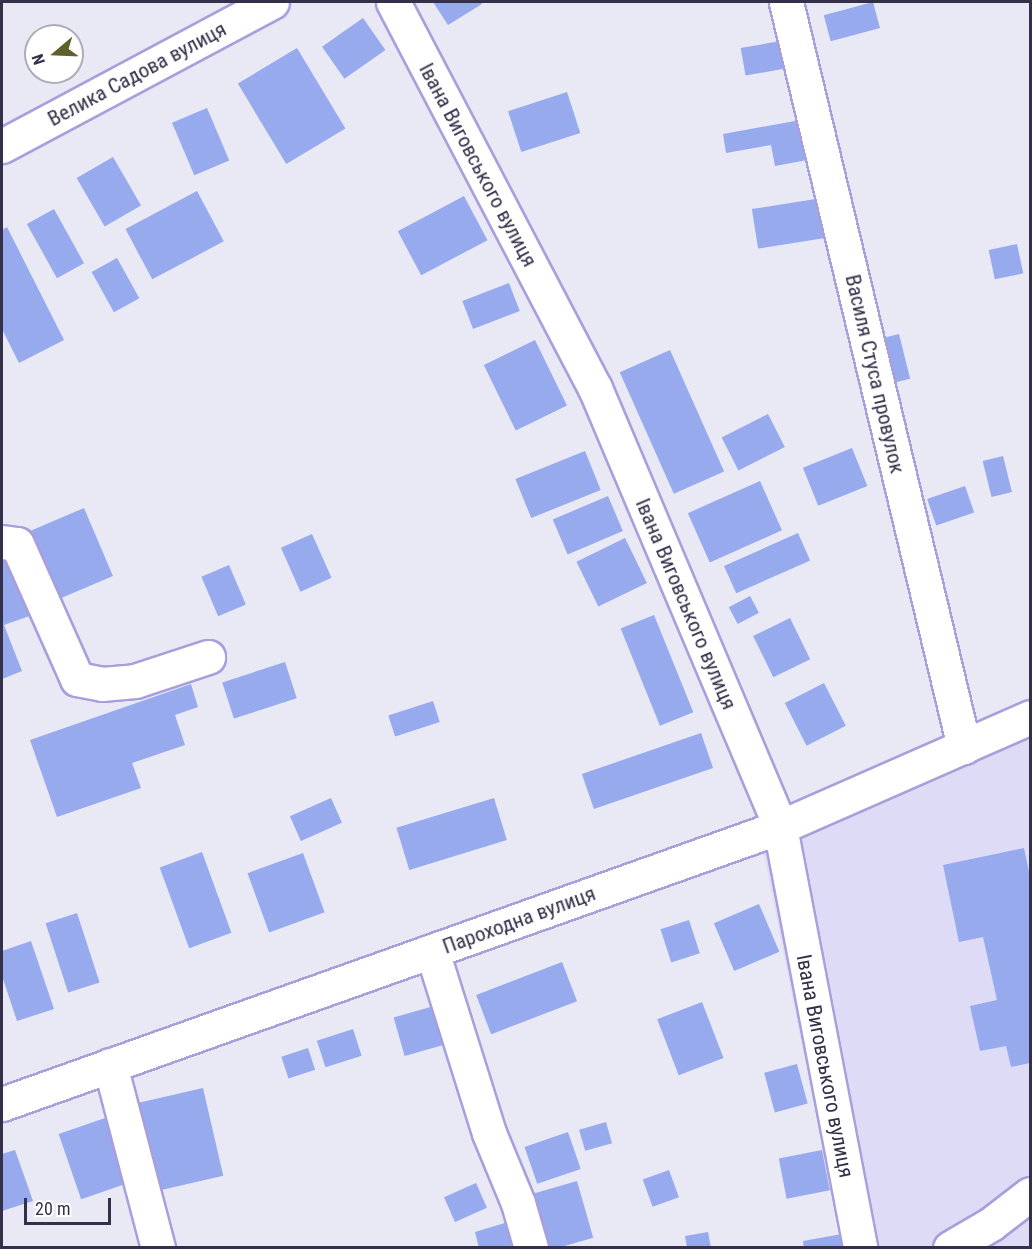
<!DOCTYPE html>
<meta charset="utf-8">
<style>
body{margin:0}
#map{position:relative;width:1032px;height:1249px;overflow:hidden;background:#e9e8f5;font-family:"Roboto Condensed",sans-serif}
div>[style]{position:absolute}
[style*='--x']{left:calc(var(--x)*1px);top:calc(var(--y)*1px);width:calc(var(--w)*1px);rotate:calc(var(--a)*1deg)}
.built>*{inset:0;background:#dedbf7}
.building>*{inset:0;background:#96aaed;transform-origin:0 0}
.roads{filter:drop-shadow(2px 0 #a89fdb) drop-shadow(-2px 0 #a89fdb) drop-shadow(0 2px #a89fdb) drop-shadow(0 -2px #a89fdb)}
.minor>*{height:33px;margin:-16.5px;padding:0 16.5px;transform-origin:16.5px;border-radius:16.5px;background:#fff}
span{translate:-50% -50%;white-space:nowrap;text-align:center;line-height:1.15;-webkit-text-stroke:6px #fff;paint-order:stroke}
.street-label{font-size:21px;color:#343049}
.frame{position:absolute;inset:0;border:3px solid #343049;pointer-events:none}
.north{position:absolute;left:24px;top:24px;width:60px;height:60px;box-sizing:border-box;background:#fff;border:2px solid #aeacb6;border-radius:50%;rotate:251deg;font-size:16px;font-weight:700;line-height:24px;text-align:center;color:#343049}
.north::after{content:'';display:block;margin:auto;width:21px;height:27px;background:#5e612e;clip-path:polygon(50% 0,100% 100%,50% 72%,0 100%)}
.scale{position:absolute;left:24px;top:1198px;width:87px;height:27px;box-sizing:border-box;border:3px solid #343049;border-top:0;padding-left:8px;font-size:18px;line-height:21px;white-space:nowrap;color:#343049;-webkit-text-stroke:4px #fff;paint-order:stroke}
</style>
<div id="map">
<div class="built">
<div style="clip-path:polygon(1030px 736px,1030px 1247px,842px 1247px,764px 854px)"></div>
</div>
<div class="building">
<div style="clip-path:polygon(433px 2px,481px 2px,482px 4px,448px 25px)"></div>
<div style="left:873px;top:2px;width:27px;height:51px;rotate:75deg"></div>
<div style="left:363px;top:18px;width:39px;height:50px;rotate:55deg"></div>
<div style="left:786px;top:40px;width:28px;height:46px;rotate:80deg"></div>
<div style="left:297px;top:48px;width:94px;height:69px;rotate:59deg"></div>
<div style="left:567px;top:92px;width:43px;height:62px;rotate:72deg"></div>
<div style="left:207px;top:108px;width:57px;height:38px;rotate:67deg"></div>
<div style="clip-path:polygon(806px 119px,813px 159px,775px 166px,771px 145px,726px 153px,723px 134px)"></div>
<div style="left:113px;top:157px;width:56px;height:42px;rotate:60deg"></div>
<div style="left:197px;top:191px;width:57px;height:81px;rotate:62deg"></div>
<div style="left:464px;top:196px;width:50px;height:75px;rotate:62deg"></div>
<div style="left:822px;top:198px;width:40px;height:71px;rotate:81deg"></div>
<div style="left:54px;top:209px;width:62px;height:31px;rotate:61deg"></div>
<div style="clip-path:polygon(7px 227px,64px 340px,19px 363px,2px 329px,2px 230px)"></div>
<div style="left:1017px;top:244px;width:30px;height:29px;rotate:78deg"></div>
<div style="left:117px;top:258px;width:46px;height:29px;rotate:61deg"></div>
<div style="left:509px;top:283px;width:30px;height:50px;rotate:69deg"></div>
<div style="left:899px;top:334px;width:46px;height:21px;rotate:76deg"></div>
<div style="left:535px;top:340px;width:73px;height:57px;rotate:64deg"></div>
<div style="left:670px;top:350px;width:133px;height:55px;rotate:66deg"></div>
<div style="left:768px;top:414px;width:37px;height:52px;rotate:63deg"></div>
<div style="left:852px;top:448px;width:41px;height:53px;rotate:68deg"></div>
<div style="left:585px;top:451px;width:42px;height:75px;rotate:68deg"></div>
<div style="left:1003px;top:456px;width:37px;height:21px;rotate:76deg"></div>
<div style="left:760px;top:481px;width:54px;height:79px;rotate:66deg"></div>
<div style="left:965px;top:486px;width:28px;height:40px;rotate:71deg"></div>
<div style="left:608px;top:496px;width:38px;height:60px;rotate:67deg"></div>
<div style="left:84px;top:508px;width:74px;height:58px;rotate:67deg"></div>
<div style="left:798px;top:533px;width:30px;height:81px;rotate:66deg"></div>
<div style="left:312px;top:534px;width:48px;height:34px;rotate:66deg"></div>
<div style="left:625px;top:538px;width:50px;height:54px;rotate:64deg"></div>
<div style="clip-path:polygon(9px 549px,35px 614px,4px 625px,22px 671px,2px 679px,2px 552px)"></div>
<div style="left:229px;top:565px;width:43px;height:30px;rotate:67deg"></div>
<div style="left:750px;top:596px;width:19px;height:24px;rotate:62deg"></div>
<div style="left:654px;top:615px;width:105px;height:36px;rotate:68deg"></div>
<div style="left:790px;top:618px;width:46px;height:41px;rotate:64deg"></div>
<div style="left:285px;top:662px;width:38px;height:66px;rotate:72deg"></div>
<div style="left:824px;top:683px;width:48px;height:44px;rotate:63deg"></div>
<div style="clip-path:polygon(191px 684px,198px 707px,175px 715px,185px 745px,132px 763px,141px 788px,57px 817px,30px 740px)"></div>
<div style="left:433px;top:701px;width:22px;height:47px;rotate:72deg"></div>
<div style="left:701px;top:733px;width:37px;height:126px;rotate:71deg"></div>
<div style="left:331px;top:798px;width:27px;height:45px;rotate:66deg"></div>
<div style="left:494px;top:798px;width:44px;height:102px;rotate:73deg"></div>
<div style="clip-path:polygon(1024px 848px,1030px 877px,1030px 1063px,1011px 1067px,1006px 1046px,980px 1051px,970px 1006px,997px 1000px,983px 937px,959px 942px,943px 865px)"></div>
<div style="left:202px;top:852px;width:86px;height:45px;rotate:70deg"></div>
<div style="left:303px;top:853px;width:63px;height:59px;rotate:70deg"></div>
<div style="left:759px;top:904px;width:52px;height:49px;rotate:67deg"></div>
<div style="left:77px;top:913px;width:73px;height:33px;rotate:72deg"></div>
<div style="left:689px;top:920px;width:35px;height:30px;rotate:72deg"></div>
<div style="clip-path:polygon(31px 941px,54px 1009px,17px 1021px,2px 976px,2px 951px)"></div>
<div style="left:562px;top:962px;width:42px;height:92px;rotate:69deg"></div>
<div style="left:702px;top:1002px;width:60px;height:48px;rotate:69deg"></div>
<div style="left:434px;top:1006px;width:40px;height:42px;rotate:74deg"></div>
<div style="left:353px;top:1029px;width:28px;height:38px;rotate:72deg"></div>
<div style="left:308px;top:1048px;width:23px;height:28px;rotate:72deg"></div>
<div style="left:797px;top:1064px;width:41px;height:34px;rotate:75deg"></div>
<div style="left:203px;top:1088px;width:90px;height:68px;rotate:77deg"></div>
<div style="left:105px;top:1118px;width:69px;height:49px;rotate:71deg"></div>
<div style="left:606px;top:1122px;width:22px;height:28px;rotate:74deg"></div>
<div style="left:568px;top:1132px;width:39px;height:46px;rotate:71deg"></div>
<div style="clip-path:polygon(15px 1150px,33px 1201px,2px 1211px,2px 1154px)"></div>
<div style="left:822px;top:1150px;width:41px;height:44px;rotate:79deg"></div>
<div style="left:669px;top:1170px;width:29px;height:28px;rotate:70deg"></div>
<div style="left:577px;top:1181px;width:59px;height:44px;rotate:74deg"></div>
<div style="left:476px;top:1183px;width:27px;height:35px;rotate:66deg"></div>
<div style="clip-path:polygon(508px 1222px,515px 1248px,479px 1248px,475px 1232px)"></div>
<div style="clip-path:polygon(708px 1232px,711px 1248px,687px 1248px,685px 1236px)"></div>
<div style="clip-path:polygon(842px 1234px,844px 1248px,804px 1248px,803px 1241px)"></div>
</div>
<div class="roads">
<div class="minor">
<div style="--x:393;--y:2;--w:436;--a:62.4"></div>
<div style="--x:595;--y:388;--w:476;--a:67.1"></div>
<div style="--x:780;--y:827;--w:429;--a:79.2"></div>
<div style="--x:786;--y:2;--w:766;--a:76.56"></div>
<div style="--x:2;--y:146;--w:306;--a:-28.1"></div>
<div style="--x:2;--y:542;--w:15;--a:8"></div>
<div style="--x:17;--y:544;--w:148;--a:66"></div>
<div style="--x:77;--y:679;--w:25;--a:11"></div>
<div style="--x:102;--y:684;--w:33;--a:-5"></div>
<div style="--x:135;--y:681;--w:77;--a:-18.2"></div>
<div style="--x:432;--y:951;--w:191;--a:72.6"></div>
<div style="--x:489;--y:1133;--w:76;--a:67.5"></div>
<div style="--x:518;--y:1203;--w:47;--a:73.9"></div>
<div style="--x:110;--y:1065;--w:189;--a:75.3"></div>
<div style="--x:2;--y:1104;--w:826;--a:-19.6"></div>
<div style="--x:780;--y:827;--w:273;--a:-23.7"></div>
<div style="--x:950;--y:1248;--w:48;--a:-30.3"></div>
<div style="--x:991;--y:1224;--w:49;--a:-37.6"></div>
</div>
</div>
<div class="street-label">
<span style="left:137px;top:74px;rotate:-28deg">Велика Садова вулиця</span>
<span style="left:478px;top:165px;rotate:62deg">Івана Виговського вулиця</span>
<span style="left:875px;top:374px;rotate:77deg">Василя Стуса провулок</span>
<span style="left:686px;top:604px;rotate:67deg">Івана Виговського вулиця</span>
<span style="left:519px;top:920px;rotate:-20deg">Пароходна вулиця</span>
<span style="left:825px;top:1066px;rotate:79deg">Івана Виговського вулиця</span>
</div>
<div class="frame"></div>
<div class="north">N</div>
<div class="scale">20 m</div>
</div>
